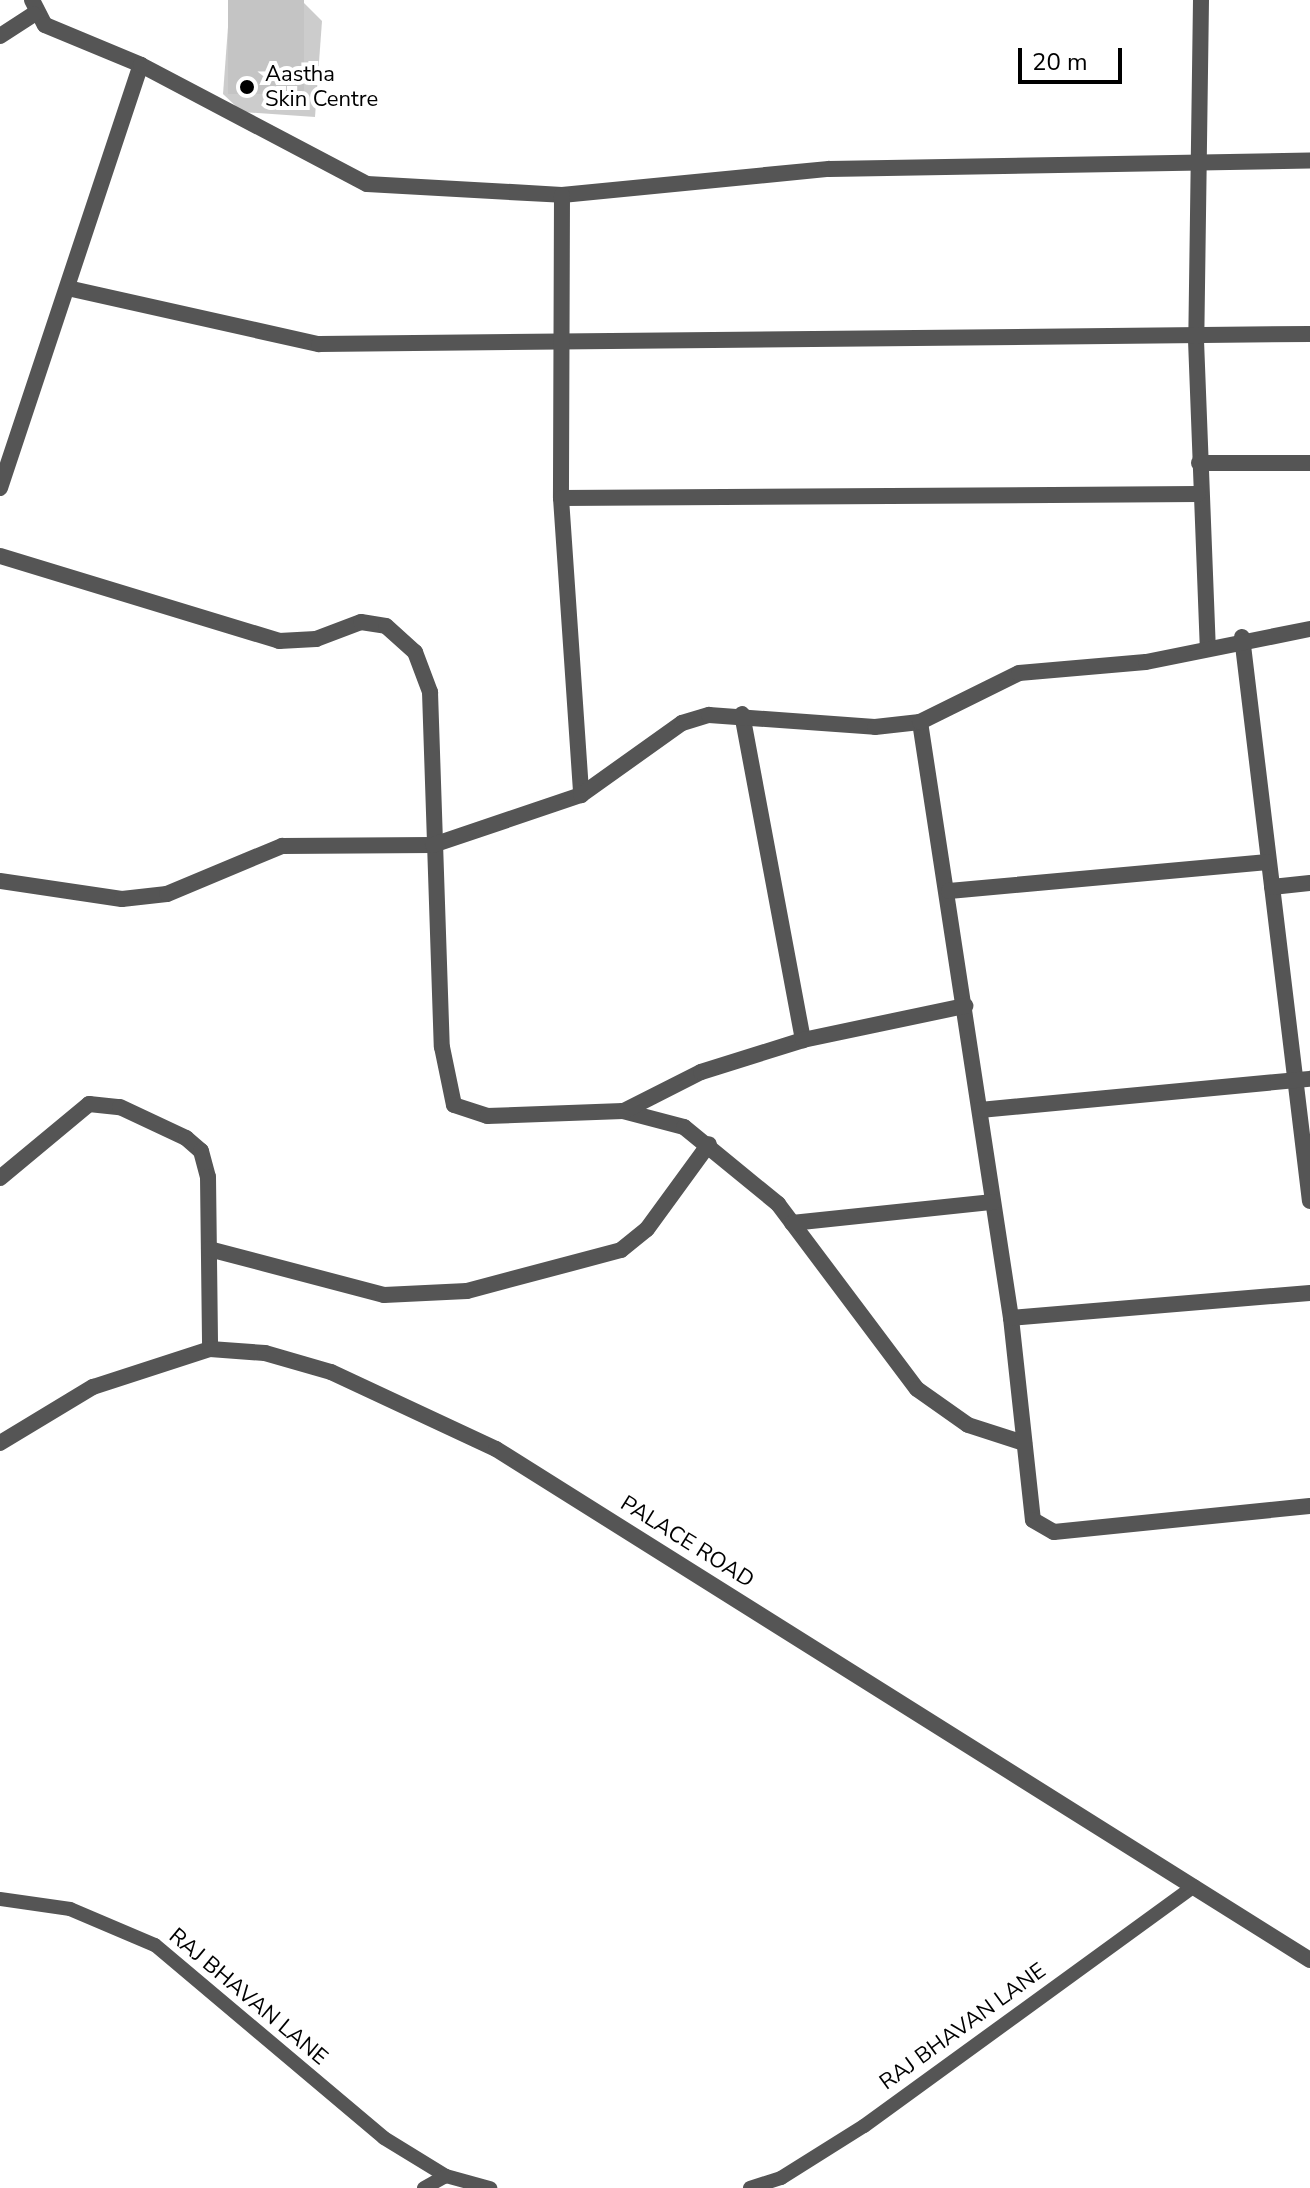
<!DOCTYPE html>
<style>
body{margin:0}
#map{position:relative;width:1310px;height:2188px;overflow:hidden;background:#fff;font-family:"Nunito Sans",sans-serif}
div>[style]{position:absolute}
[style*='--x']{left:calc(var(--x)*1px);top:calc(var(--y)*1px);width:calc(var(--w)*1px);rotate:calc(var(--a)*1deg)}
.shadow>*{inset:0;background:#0003}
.building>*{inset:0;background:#c4c4c4;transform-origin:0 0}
.service>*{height:14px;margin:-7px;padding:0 7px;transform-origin:7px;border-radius:7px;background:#555}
.minor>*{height:16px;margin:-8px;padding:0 8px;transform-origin:8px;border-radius:8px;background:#555}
.tertiary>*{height:16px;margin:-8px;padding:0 8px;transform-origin:8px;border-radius:8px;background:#555}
.dots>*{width:22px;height:22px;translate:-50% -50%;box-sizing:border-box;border:4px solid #fff;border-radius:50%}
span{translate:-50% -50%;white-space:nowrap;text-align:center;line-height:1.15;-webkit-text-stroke:8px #fff;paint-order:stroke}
.poi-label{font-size:22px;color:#000}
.left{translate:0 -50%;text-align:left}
.street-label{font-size:22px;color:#000}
.scale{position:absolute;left:1018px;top:48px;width:104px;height:36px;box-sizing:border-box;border:4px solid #000;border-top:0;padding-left:10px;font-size:24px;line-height:28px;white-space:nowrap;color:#000;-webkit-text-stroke:6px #fff;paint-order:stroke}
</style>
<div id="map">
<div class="shadow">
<div style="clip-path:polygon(230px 0,303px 2px,322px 21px,315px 117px,242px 112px,223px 94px)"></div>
</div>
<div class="building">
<div style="left:228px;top:0;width:76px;height:94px"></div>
</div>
<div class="service">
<div style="--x:0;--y:1899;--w:71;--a:8.1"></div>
<div style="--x:70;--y:1909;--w:92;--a:23"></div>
<div style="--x:155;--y:1945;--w:299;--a:40.1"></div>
<div style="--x:384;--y:2138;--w:73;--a:31.5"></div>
<div style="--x:446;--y:2176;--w:46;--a:15.3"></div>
<div style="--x:424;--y:2188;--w:25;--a:-29"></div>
<div style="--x:750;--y:2188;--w:33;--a:-18"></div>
<div style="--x:781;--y:2178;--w:98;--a:-32.1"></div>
<div style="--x:864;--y:2126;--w:408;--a:-36"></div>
</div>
<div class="minor">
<div style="--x:32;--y:0;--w:28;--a:63"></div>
<div style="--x:45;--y:25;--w:104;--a:22.6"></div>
<div style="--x:1201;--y:0;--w:340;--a:90.8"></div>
<div style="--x:1196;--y:340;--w:306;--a:87.8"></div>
<div style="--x:0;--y:36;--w:40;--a:-32.9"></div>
<div style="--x:562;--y:195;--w:268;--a:-5.6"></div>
<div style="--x:829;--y:169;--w:481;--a:-1"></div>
<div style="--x:72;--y:289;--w:253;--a:12.6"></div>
<div style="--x:319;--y:344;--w:991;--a:-0.58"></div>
<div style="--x:1199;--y:463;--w:111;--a:0"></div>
<div style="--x:0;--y:488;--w:446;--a:-71.6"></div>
<div style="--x:141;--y:65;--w:255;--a:27.8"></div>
<div style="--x:367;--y:184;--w:195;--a:3.2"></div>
<div style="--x:562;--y:195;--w:303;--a:90.2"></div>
<div style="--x:561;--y:498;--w:298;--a:86.1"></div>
<div style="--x:561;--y:498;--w:637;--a:-0.36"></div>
<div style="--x:0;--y:556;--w:292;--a:16.9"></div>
<div style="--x:279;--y:641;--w:37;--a:-3"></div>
<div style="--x:316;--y:639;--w:48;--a:-20.7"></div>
<div style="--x:361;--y:622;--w:25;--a:9"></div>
<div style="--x:386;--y:626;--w:39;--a:42"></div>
<div style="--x:415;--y:652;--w:43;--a:69.4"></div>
<div style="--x:430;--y:692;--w:355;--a:88.1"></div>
<div style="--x:442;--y:1047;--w:59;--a:78.3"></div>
<div style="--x:454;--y:1105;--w:35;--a:18"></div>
<div style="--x:487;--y:1116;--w:136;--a:-2.1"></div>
<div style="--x:623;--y:1111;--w:63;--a:14.7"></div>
<div style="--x:684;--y:1127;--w:122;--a:39.3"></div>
<div style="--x:778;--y:1204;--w:231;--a:53.1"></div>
<div style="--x:917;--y:1389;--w:62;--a:35.2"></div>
<div style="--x:968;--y:1425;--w:59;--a:17.8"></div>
<div style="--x:1242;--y:637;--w:568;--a:83.13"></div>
<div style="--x:742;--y:714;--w:332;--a:79.4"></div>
<div style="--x:920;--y:722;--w:603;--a:81.32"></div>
<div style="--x:1011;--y:1318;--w:203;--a:83.8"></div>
<div style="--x:1033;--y:1520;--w:24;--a:30"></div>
<div style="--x:1054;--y:1532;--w:257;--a:-5.8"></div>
<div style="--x:0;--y:881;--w:123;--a:8.4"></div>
<div style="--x:122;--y:899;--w:45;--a:-6.3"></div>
<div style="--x:167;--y:894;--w:125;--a:-22.7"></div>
<div style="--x:282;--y:846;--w:151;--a:-0.4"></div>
<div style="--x:433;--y:845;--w:156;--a:-18.7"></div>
<div style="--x:581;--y:795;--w:124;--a:-35.5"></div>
<div style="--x:682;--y:723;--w:28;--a:-17"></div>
<div style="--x:709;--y:715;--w:166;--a:4.1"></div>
<div style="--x:875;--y:727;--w:45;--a:-6.3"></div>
<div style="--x:920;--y:722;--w:110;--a:-26.3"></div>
<div style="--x:1019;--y:673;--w:127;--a:-5"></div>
<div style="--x:1146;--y:662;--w:167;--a:-11.4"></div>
<div style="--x:1272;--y:887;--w:38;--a:-6"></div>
<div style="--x:949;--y:891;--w:320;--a:-5.2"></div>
<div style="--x:980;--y:1110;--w:331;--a:-5.4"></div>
<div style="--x:624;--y:1111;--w:86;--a:-26.9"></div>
<div style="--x:701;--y:1072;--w:107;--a:-17.4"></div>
<div style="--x:803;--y:1040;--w:166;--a:-11.9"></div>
<div style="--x:0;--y:1178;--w:116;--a:-39.7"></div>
<div style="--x:89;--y:1104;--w:31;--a:6"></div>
<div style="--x:120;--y:1107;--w:73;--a:25.2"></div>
<div style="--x:186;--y:1138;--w:20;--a:41"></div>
<div style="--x:201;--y:1151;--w:27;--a:75"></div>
<div style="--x:208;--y:1177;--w:172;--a:89.3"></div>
<div style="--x:792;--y:1223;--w:202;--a:-6"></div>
<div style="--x:209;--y:1249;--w:181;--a:14.7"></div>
<div style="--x:384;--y:1295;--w:83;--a:-2.8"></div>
<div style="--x:467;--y:1291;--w:159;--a:-14.9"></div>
<div style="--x:621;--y:1250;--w:33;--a:-39"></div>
<div style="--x:647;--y:1229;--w:105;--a:-53.9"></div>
<div style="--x:1011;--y:1318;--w:300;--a:-4.8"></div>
</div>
<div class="tertiary">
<div style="--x:0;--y:1443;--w:109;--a:-31.1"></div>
<div style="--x:93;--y:1387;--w:123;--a:-18"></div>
<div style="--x:210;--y:1349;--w:55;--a:4.2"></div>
<div style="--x:265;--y:1353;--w:69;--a:16.1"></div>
<div style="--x:331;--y:1372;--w:182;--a:25"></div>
<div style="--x:496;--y:1449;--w:961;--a:32.12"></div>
</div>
<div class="dots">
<div style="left:247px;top:87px;background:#000"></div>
</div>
<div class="poi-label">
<span class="left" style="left:265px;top:87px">Aastha<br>Skin Centre</span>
</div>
<div class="street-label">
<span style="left:687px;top:1542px;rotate:32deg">PALACE ROAD</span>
<span style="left:248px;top:1997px;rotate:40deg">RAJ BHAVAN LANE</span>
<span style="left:963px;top:2027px;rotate:-36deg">RAJ BHAVAN LANE</span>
</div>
<div class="scale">20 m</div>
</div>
